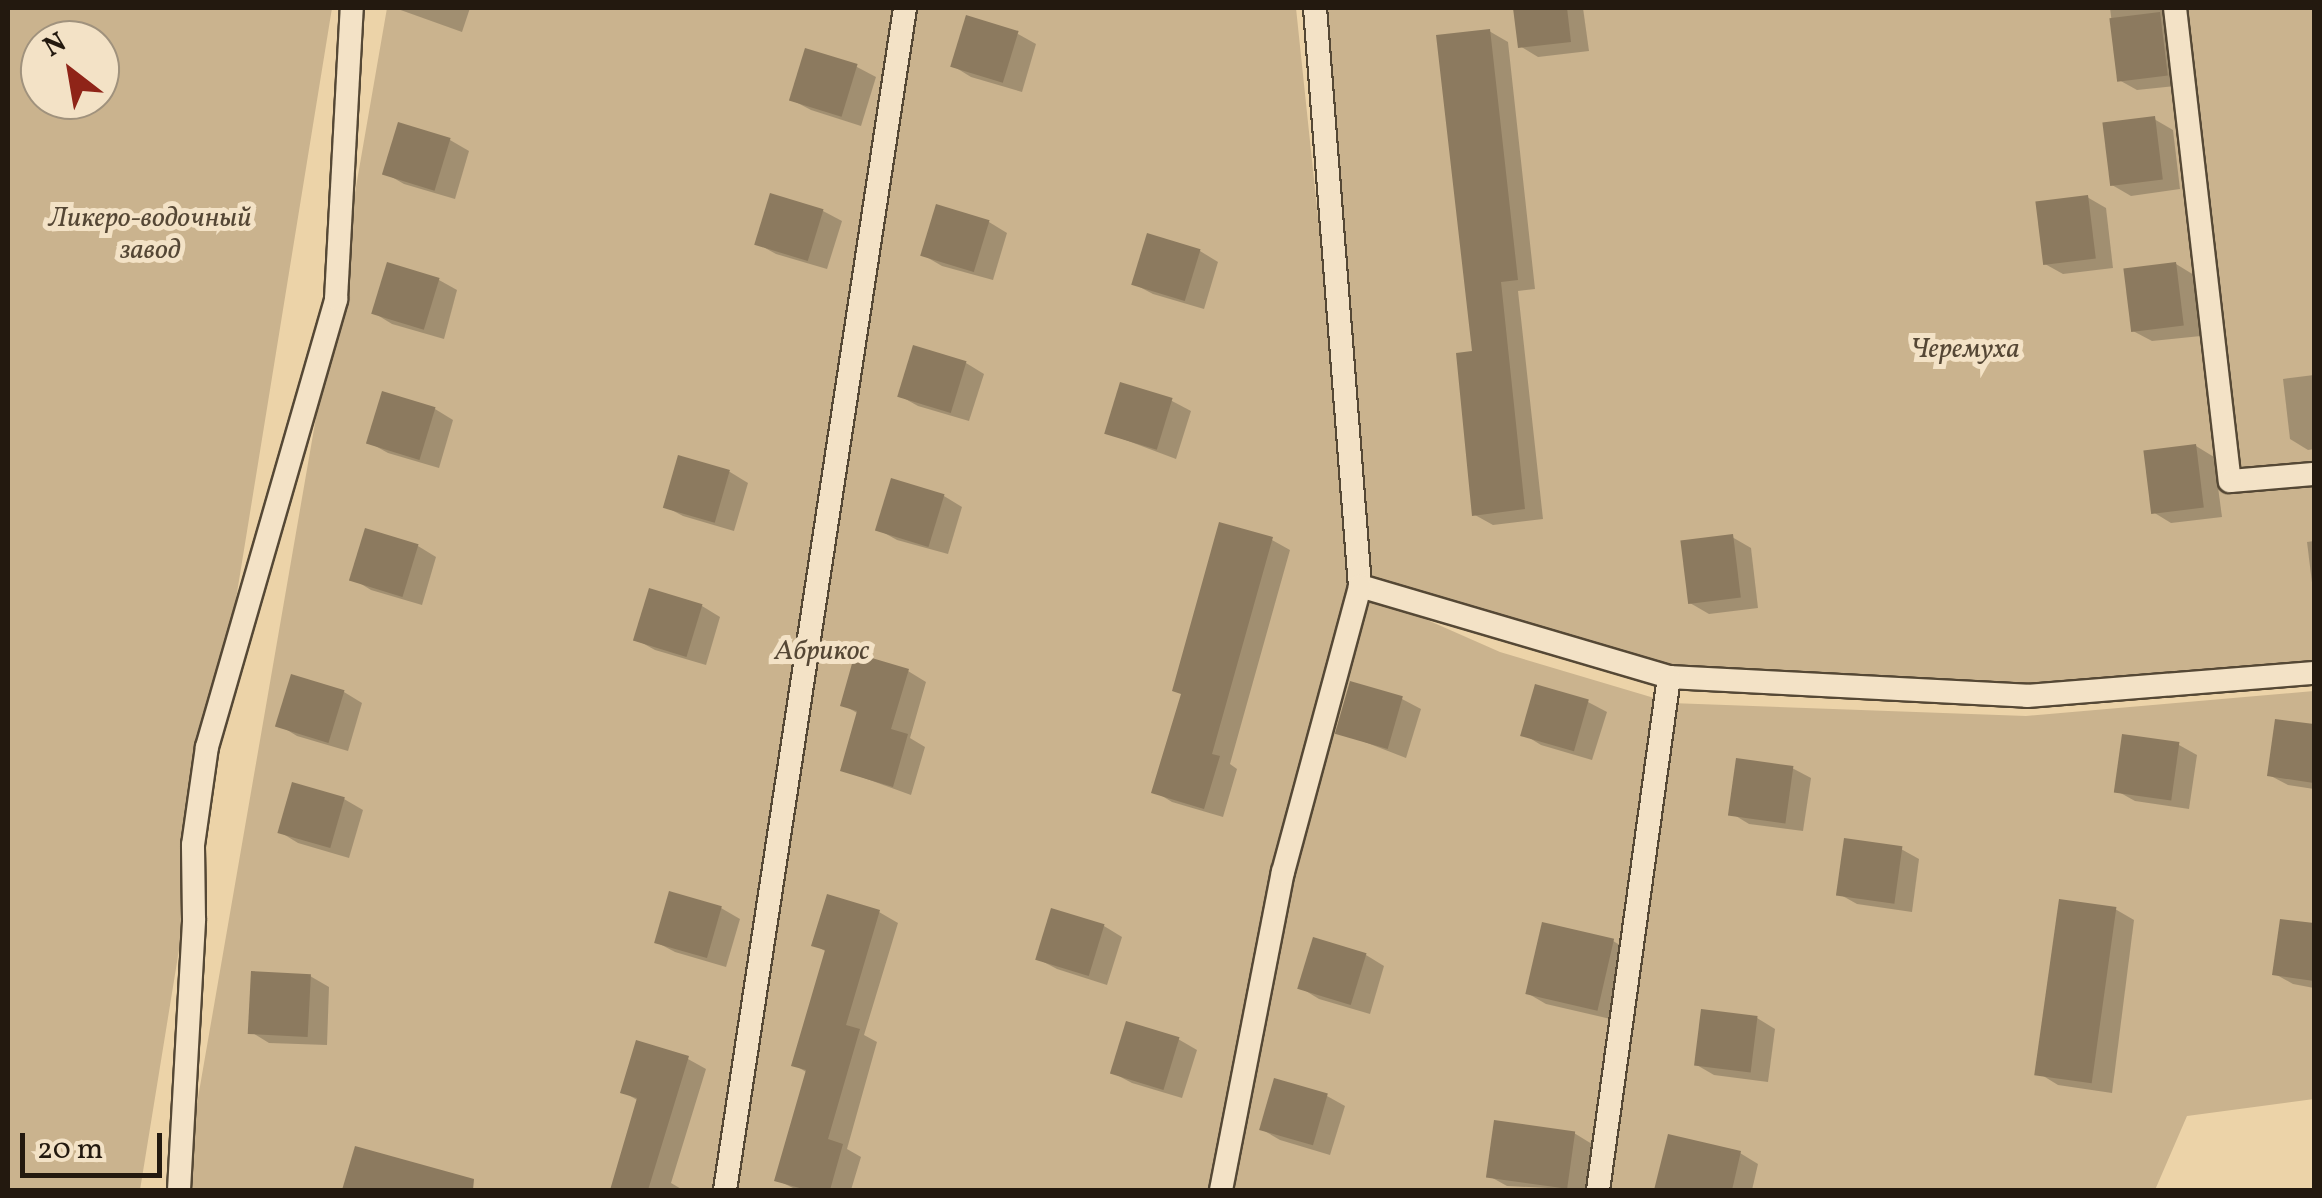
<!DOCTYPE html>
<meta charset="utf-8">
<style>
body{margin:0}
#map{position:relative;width:2322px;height:1198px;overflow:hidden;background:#ecd3a8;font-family:Vollkorn,serif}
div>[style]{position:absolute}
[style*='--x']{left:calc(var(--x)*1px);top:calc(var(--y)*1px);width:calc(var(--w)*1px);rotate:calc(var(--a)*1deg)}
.green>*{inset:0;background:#cab38e}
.shadow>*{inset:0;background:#0003}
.building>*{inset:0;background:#8c7a5f;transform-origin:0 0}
.roads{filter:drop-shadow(2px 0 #554835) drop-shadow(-2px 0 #554835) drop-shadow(0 2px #554835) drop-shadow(0 -2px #554835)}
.lane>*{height:22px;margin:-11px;padding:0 11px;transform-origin:11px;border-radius:11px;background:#f3e2c6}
span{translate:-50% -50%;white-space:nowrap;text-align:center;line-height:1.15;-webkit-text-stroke:10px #f3e2c6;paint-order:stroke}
.park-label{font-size:28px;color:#554735;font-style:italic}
.frame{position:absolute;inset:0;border:10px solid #23190f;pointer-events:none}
.north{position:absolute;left:20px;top:20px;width:100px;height:100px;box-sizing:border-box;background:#f3e2c6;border:2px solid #a0927d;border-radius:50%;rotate:329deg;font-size:28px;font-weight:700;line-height:40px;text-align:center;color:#23190f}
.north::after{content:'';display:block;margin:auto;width:35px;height:45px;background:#8f2418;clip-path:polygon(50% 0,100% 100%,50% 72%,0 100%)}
.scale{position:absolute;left:20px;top:1133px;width:142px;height:45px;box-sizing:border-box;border:5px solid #23190f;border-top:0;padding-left:12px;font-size:30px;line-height:35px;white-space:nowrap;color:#23190f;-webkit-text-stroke:8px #f3e2c6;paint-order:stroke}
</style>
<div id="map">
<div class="green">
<div style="clip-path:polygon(evenodd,8px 8px,332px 8px,140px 1190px,8px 1190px,8px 8px,40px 40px,100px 40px,100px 100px,40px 100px,40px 40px)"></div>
<div style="clip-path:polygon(387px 8px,1296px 8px,1357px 589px,1500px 652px,1671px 703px,2026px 716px,2314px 691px,2314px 1099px,2187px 1116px,2155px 1190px,182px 1190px)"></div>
<div style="clip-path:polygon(1315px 8px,2314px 8px,2314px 673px,2027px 696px,1669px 677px,1360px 586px)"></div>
</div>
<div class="shadow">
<div style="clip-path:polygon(395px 8px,470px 8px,462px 32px)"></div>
<div style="clip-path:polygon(1515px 8px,1583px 8px,1589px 51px,1538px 57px,1520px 46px)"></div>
<div style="clip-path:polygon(2110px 8px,2177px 8px,2185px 85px,2137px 90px,2119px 80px)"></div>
<div style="clip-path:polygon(1489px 31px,1508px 42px,1535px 289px,1518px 291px,1543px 519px,1493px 525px,1475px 515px,1475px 353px)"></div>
<div style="clip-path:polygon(1018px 34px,1036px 44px,1022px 92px,971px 77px,953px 66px)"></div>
<div style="clip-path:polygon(806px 52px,857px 67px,876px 77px,861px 126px,811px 110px,792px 100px)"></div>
<div style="clip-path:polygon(2154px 119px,2173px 130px,2180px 189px,2131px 196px,2112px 185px)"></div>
<div style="clip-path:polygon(450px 140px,469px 151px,455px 199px,404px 184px,385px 173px)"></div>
<div style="clip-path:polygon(2087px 197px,2106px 208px,2113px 268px,2063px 274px,2045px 264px)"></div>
<div style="clip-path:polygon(823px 211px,842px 221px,827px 269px,776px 254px,758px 244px)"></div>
<div style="clip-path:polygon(989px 222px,1007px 233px,993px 280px,942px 266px,923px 255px)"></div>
<div style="clip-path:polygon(1200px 251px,1218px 262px,1204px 309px,1153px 294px,1134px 284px)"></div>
<div style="clip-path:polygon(2176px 264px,2194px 275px,2201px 336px,2152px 341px,2133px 331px)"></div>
<div style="clip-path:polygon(439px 280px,457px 290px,444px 339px,392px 324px,374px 313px)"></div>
<div style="clip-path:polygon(966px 363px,984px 374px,969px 421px,918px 406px,900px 396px)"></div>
<div style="clip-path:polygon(2314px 375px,2314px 449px,2308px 450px,2290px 439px,2283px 379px)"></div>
<div style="clip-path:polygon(1122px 385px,1172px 401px,1191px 411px,1176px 459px,1107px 433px)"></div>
<div style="clip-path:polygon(435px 409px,453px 420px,439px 468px,388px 453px,370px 443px)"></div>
<div style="clip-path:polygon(2196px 446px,2214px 457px,2222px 517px,2171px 523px,2153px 512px)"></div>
<div style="clip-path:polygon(679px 458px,730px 472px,748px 483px,734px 531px,683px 516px,664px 506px)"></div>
<div style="clip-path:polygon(944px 496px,962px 507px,948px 554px,897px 540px,879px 530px)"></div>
<div style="clip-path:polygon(1732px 537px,1751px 548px,1758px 608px,1709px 614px,1690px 603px)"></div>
<div style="clip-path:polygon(1272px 540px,1290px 550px,1230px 764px,1237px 769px,1223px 817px,1172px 802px,1154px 791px)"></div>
<div style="clip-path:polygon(2314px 541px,2314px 599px,2307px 542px)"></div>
<div style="clip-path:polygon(418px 546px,436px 557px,422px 605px,371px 590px,353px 579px)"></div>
<div style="clip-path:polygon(702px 606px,720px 617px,706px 665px,655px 650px,637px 640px)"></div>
<div style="clip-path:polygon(908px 671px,926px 682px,910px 738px,925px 747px,911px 795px,842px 770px,859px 714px,843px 705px)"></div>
<div style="clip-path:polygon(1352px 684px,1402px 699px,1421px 709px,1406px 758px,1339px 732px)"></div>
<div style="clip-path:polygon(1537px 687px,1588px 702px,1607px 712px,1592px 760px,1541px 745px,1523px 734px)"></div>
<div style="clip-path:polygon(344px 692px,362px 703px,348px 751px,297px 736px,279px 725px)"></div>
<div style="clip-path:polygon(2277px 722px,2314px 727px,2314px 789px,2288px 785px,2269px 775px)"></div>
<div style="clip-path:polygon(2179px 745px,2197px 755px,2189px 809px,2135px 801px,2117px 791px)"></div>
<div style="clip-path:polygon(1792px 768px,1811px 778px,1803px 831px,1749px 824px,1731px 813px)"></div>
<div style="clip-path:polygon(344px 799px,363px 810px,349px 858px,298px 843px,280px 832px)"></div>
<div style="clip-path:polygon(1901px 849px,1919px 859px,1912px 912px,1857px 904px,1839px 894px)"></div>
<div style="clip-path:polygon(829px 897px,879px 912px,898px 923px,864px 1035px,877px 1042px,847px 1149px,861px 1157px,851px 1190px,797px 1190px,777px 1180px,808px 1073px,794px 1065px,827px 952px,814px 945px)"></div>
<div style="clip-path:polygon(721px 908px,740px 919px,726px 967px,675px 952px,656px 942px)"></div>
<div style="clip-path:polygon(2115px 909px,2134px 920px,2112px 1093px,2058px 1085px,2040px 1074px)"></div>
<div style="clip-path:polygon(2282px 921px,2314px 926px,2314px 988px,2293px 984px,2275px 974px)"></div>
<div style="clip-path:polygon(1104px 926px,1122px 937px,1107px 985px,1057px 969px,1038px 959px)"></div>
<div style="clip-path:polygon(1613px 941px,1632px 952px,1615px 1020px,1546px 1004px,1527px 993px)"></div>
<div style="clip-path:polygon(1366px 955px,1384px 966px,1370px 1014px,1319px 999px,1301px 988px)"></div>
<div style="clip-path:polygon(310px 976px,329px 987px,327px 1045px,269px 1043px,251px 1032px)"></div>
<div style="clip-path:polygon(1757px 1018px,1775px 1029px,1768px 1082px,1714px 1075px,1695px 1064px)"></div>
<div style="clip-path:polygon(1178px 1039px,1197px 1050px,1182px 1098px,1132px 1083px,1113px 1073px)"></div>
<div style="clip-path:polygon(688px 1059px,706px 1069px,671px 1183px,683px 1190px,613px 1190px,639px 1101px,623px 1092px)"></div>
<div style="clip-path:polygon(1327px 1096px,1345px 1106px,1330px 1155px,1280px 1140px,1261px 1129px)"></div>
<div style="clip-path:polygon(1574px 1133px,1592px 1144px,1586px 1190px,1507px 1186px,1489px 1176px)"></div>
<div style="clip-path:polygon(1740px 1153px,1758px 1164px,1752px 1190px,1657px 1189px)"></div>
</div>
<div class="building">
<div style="clip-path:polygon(1513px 8px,1567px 8px,1571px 42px,1518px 48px)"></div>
<div style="left:2160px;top:12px;width:64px;height:51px;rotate:83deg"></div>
<div style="left:966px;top:15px;width:55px;height:54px;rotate:17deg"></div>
<div style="clip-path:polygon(1490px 29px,1518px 280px,1501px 282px,1525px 509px,1472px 516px,1456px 353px,1472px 351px,1436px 35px)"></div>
<div style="left:805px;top:48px;width:55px;height:55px;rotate:17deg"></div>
<div style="left:2155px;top:116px;width:64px;height:53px;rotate:83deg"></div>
<div style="left:398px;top:122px;width:55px;height:55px;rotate:17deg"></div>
<div style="left:770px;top:193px;width:56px;height:54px;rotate:17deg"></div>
<div style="left:2088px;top:195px;width:64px;height:53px;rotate:83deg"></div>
<div style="left:936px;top:204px;width:56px;height:54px;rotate:17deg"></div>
<div style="left:1147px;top:233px;width:56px;height:54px;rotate:17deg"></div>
<div style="left:387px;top:262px;width:55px;height:54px;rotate:17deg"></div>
<div style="left:2176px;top:262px;width:64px;height:53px;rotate:83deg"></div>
<div style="left:913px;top:345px;width:56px;height:54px;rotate:17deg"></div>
<div style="left:1120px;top:382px;width:55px;height:54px;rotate:17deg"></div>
<div style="left:382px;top:391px;width:56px;height:55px;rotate:17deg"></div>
<div style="left:2196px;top:444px;width:64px;height:53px;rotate:83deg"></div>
<div style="left:678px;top:455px;width:54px;height:55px;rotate:16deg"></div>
<div style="left:891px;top:478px;width:56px;height:55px;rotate:17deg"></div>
<div style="clip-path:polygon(1219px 522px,1273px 537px,1212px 754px,1220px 756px,1204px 809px,1151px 793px,1181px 694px,1172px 691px)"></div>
<div style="left:365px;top:528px;width:56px;height:55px;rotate:17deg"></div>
<div style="left:1733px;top:534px;width:64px;height:53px;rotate:83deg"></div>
<div style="left:649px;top:588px;width:56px;height:55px;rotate:17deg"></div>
<div style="clip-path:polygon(855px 653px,909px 669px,891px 729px,908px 734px,893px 787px,840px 771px,857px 711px,840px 706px)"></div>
<div style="left:291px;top:674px;width:56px;height:55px;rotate:17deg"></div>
<div style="left:1350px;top:681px;width:55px;height:55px;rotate:16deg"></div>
<div style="left:1535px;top:684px;width:56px;height:54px;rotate:16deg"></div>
<div style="clip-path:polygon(2275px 719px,2314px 724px,2314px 783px,2267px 776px)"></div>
<div style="left:2122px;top:734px;width:58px;height:59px;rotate:8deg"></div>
<div style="left:1736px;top:758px;width:58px;height:58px;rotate:8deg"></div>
<div style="left:292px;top:782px;width:55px;height:53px;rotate:16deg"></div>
<div style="left:1844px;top:838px;width:59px;height:58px;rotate:8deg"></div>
<div style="left:669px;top:891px;width:55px;height:54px;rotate:16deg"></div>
<div style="clip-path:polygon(827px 894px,880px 910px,846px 1025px,860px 1029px,828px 1139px,843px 1144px,830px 1190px,807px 1190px,774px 1181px,806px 1070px,791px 1066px,825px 950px,811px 946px)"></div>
<div style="left:2059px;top:899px;width:58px;height:178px;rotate:8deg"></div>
<div style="left:1051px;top:908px;width:56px;height:54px;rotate:17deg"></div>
<div style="clip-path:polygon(2280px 919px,2314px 923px,2314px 981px,2272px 975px)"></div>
<div style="left:1542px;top:922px;width:74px;height:74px;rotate:13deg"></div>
<div style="left:1313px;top:937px;width:56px;height:54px;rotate:17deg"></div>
<div style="left:251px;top:971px;width:60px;height:63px;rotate:3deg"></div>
<div style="left:1701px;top:1009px;width:57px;height:57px;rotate:7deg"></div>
<div style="left:1126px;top:1021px;width:56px;height:55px;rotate:17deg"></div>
<div style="clip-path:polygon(636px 1040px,689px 1056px,648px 1190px,610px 1190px,637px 1098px,620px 1093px)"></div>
<div style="left:1274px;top:1078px;width:56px;height:54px;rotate:16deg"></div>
<div style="left:1494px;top:1120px;width:82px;height:58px;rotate:8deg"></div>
<div style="clip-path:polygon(1668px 1134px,1741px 1151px,1732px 1190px,1654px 1190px)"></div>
<div style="clip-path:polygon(355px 1146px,474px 1179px,473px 1190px,342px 1190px)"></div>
</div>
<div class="roads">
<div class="lane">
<div style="--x:1315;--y:8;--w:580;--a:85.55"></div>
<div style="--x:1360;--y:586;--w:322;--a:16.4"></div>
<div style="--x:1669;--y:677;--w:359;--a:3"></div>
<div style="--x:2027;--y:696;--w:288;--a:-4.6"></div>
<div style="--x:2175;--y:8;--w:476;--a:83.4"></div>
<div style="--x:2230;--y:481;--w:84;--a:-4.8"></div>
<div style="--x:179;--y:1190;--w:271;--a:-86.8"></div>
<div style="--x:194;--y:919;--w:74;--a:-90.8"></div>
<div style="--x:193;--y:845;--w:99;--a:-81.9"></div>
<div style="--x:207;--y:747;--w:466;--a:-73.9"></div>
<div style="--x:336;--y:299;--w:291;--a:-86.9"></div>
<div style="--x:725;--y:1190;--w:1196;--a:-81.34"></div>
<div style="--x:1221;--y:1190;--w:324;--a:-79"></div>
<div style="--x:1283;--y:872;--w:296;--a:-74.9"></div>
<div style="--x:1598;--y:1190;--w:518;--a:-82.12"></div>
</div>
</div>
<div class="park-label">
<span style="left:150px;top:235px">Ликеро-водочный<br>завод</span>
<span style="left:1965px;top:350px">Черемуха</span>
<span style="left:822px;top:652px">Абрикос</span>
</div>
<div class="frame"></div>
<div class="north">N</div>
<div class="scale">20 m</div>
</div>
